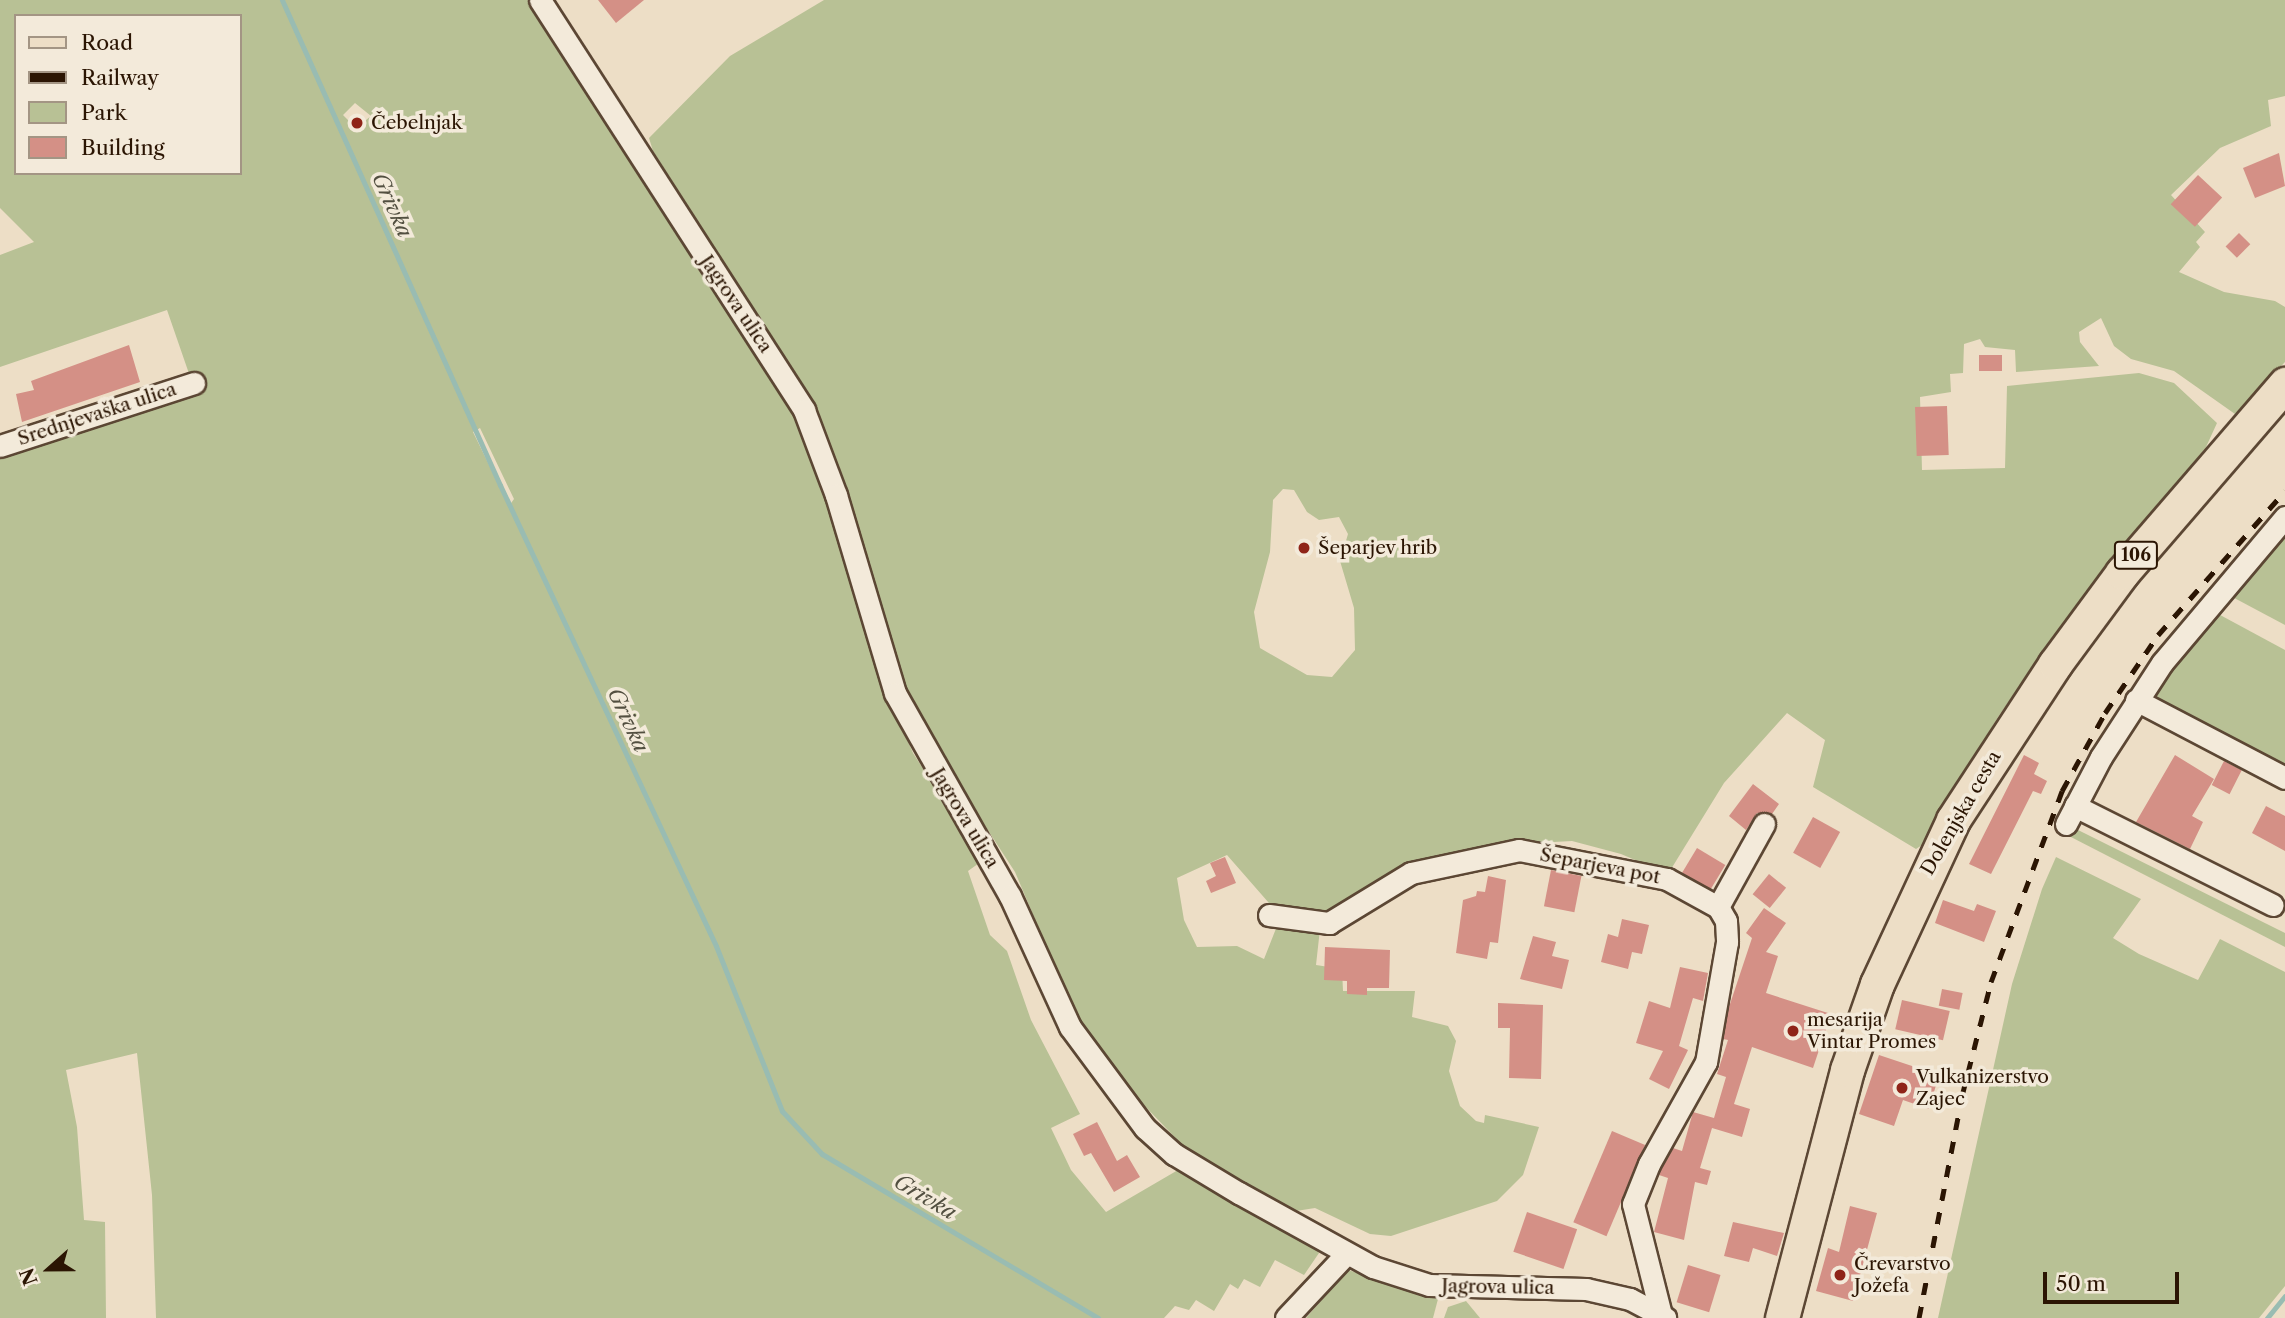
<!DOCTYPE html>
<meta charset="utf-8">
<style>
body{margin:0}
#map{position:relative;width:2285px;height:1318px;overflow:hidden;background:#eddec6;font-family:"Libre Caslon Text",serif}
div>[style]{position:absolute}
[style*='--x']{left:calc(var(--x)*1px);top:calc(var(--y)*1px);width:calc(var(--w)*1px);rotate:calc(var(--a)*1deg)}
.green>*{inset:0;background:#b8c195}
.stream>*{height:5px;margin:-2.5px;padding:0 2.5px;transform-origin:2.5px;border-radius:2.5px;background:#99bcb2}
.building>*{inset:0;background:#d49086;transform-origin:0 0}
.roads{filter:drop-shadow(2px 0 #5c4734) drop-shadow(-2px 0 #5c4734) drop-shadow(0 2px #5c4734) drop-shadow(0 -2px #5c4734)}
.street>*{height:21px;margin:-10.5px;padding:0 10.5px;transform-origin:10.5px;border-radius:10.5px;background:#f3eada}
.primary>*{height:33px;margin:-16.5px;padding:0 16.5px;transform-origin:16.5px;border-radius:16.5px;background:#eddec6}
.rail>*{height:5px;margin-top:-2.5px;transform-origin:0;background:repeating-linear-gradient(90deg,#2b1503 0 12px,transparent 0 24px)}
.dots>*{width:19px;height:19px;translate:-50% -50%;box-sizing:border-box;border:4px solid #f3eada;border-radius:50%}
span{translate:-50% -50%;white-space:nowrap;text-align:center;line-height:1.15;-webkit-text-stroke:7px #f3eada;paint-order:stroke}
.shield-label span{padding:2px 5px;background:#f3eada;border:2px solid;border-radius:5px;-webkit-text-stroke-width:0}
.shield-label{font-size:18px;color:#2b1503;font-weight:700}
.poi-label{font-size:19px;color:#2b1503}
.left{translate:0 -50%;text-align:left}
.street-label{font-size:19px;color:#2b1503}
.water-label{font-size:21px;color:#524f40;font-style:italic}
.legend{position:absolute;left:14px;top:14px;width:228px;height:161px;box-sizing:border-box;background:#f3eada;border:2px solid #a39584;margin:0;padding:9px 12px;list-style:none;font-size:21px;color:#2b1503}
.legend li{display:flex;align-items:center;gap:14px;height:35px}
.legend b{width:35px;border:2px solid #a39584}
.north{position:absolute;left:14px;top:1234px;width:70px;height:70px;-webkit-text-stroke:5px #f3eada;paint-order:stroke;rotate:249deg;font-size:19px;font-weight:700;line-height:28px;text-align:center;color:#2b1503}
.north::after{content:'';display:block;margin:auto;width:24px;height:32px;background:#2b1503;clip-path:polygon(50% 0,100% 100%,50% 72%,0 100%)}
.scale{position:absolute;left:2043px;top:1272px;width:136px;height:32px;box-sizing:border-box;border:4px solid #2b1503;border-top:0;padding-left:9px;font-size:21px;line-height:24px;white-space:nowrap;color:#2b1503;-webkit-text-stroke:5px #f3eada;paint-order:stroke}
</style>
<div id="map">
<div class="green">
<div style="clip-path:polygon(evenodd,0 0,528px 0,796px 418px,824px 483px,879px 676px,913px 753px,982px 861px,968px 871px,990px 935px,1007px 951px,1031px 1020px,1080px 1114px,1051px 1128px,1071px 1170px,1106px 1212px,1178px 1170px,1309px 1241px,1319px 1253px,1304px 1275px,1275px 1260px,1260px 1287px,1244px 1279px,1238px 1289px,1230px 1284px,1214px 1311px,1196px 1300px,1189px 1310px,1175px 1306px,1164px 1318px,156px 1318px,152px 1195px,137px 1053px,66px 1070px,77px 1127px,84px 1220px,105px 1222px,106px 1318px,0 1318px,0 451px,195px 391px,167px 310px,0 367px,0 255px,34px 242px,0 208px,0 0,16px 16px,240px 16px,240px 173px,16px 173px,16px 16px,0 0,355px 103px,371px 116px,356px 128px,343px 115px,355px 103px,0 0,480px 428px,514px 499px,509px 506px,473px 432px,480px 428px)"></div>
<div style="clip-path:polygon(evenodd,824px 0,2285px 0,2285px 96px,2268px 100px,2271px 126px,2220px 148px,2171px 195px,2205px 232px,2196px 242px,2200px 247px,2179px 272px,2224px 292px,2275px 301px,2285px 307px,2285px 362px,2235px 414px,2174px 371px,2131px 359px,2114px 346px,2101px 318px,2079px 332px,2080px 342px,2099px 366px,2016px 372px,2015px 350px,1985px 347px,1980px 339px,1964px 344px,1963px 373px,1950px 374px,1951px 392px,1920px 397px,1922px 470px,2005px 468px,2007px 386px,2139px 373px,2174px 383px,2217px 423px,2206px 447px,2050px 643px,1998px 717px,1922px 845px,1916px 849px,1813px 787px,1825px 740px,1787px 713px,1724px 783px,1668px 874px,1621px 854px,1572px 841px,1535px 843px,1481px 850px,1348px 907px,1319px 914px,1276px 911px,1227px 855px,1177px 878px,1184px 920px,1197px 947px,1237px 946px,1264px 959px,1277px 926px,1320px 929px,1316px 965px,1342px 969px,1343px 991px,1415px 991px,1412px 1017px,1448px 1026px,1456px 1041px,1449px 1071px,1460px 1106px,1476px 1121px,1484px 1123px,1485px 1115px,1539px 1127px,1523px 1175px,1497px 1201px,1391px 1236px,1370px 1234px,1315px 1208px,1296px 1211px,1190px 1153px,1114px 1074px,1072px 1007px,1015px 872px,934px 747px,906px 691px,842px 474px,809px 397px,653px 151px,649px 138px,730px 56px,824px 0,1283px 489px,1294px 490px,1307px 512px,1319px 520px,1339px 517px,1348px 534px,1340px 561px,1354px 608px,1355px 650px,1332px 677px,1307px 675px,1260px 648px,1254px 612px,1270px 552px,1273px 500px,1283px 489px)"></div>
<div style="clip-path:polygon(2285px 523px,2285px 625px,2223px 592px)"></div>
<div style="clip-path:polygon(2209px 609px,2285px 650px,2285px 773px,2188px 724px,2148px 694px)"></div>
<div style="clip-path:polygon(2076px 829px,2285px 933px,2285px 947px,2067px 835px)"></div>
<div style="clip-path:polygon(2056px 857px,2141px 899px,2113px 938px,2139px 954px,2198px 980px,2220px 939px,2285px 972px,2285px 1286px,2259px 1318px,1938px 1318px,2012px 984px,2042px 889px)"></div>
<div style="clip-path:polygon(1348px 1270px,1438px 1299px,1433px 1318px,1306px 1318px)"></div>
<div style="clip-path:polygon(1466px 1301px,1480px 1318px,1444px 1318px,1448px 1307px)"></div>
</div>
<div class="stream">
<div style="--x:282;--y:0;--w:532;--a:65.8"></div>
<div style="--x:500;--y:485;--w:509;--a:64.89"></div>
<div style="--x:716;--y:946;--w:178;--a:68.2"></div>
<div style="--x:782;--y:1111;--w:59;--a:47.1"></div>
<div style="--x:822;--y:1154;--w:321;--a:30.7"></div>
<div style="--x:2267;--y:1318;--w:28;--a:-51"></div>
</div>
<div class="building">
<div style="clip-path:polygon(598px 0,644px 0,616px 23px)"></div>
<div style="clip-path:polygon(2279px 153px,2285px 186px,2255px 198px,2243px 168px)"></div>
<div style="left:2198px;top:175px;width:33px;height:40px;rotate:43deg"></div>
<div style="left:2239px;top:233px;width:16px;height:19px;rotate:45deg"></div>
<div style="clip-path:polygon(129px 345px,140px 382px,22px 422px,16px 394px,34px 390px,31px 381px)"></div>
<div style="left:1979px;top:355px;width:23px;height:16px"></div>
<div style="left:1947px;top:406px;width:49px;height:32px;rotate:88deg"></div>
<div style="clip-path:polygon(2024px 755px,2039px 763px,2034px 774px,2047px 781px,2041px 794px,2033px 791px,1991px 874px,1969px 864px)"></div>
<div style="clip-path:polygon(2175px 755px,2214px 779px,2192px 816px,2203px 822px,2190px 849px,2136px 822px)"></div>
<div style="left:2224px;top:761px;width:20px;height:27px;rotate:27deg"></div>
<div style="clip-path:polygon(1753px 784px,1779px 804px,1772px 814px,1757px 813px,1746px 830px,1729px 816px)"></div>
<div style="clip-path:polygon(2266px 806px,2285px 816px,2285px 851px,2252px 833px)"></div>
<div style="left:1813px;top:817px;width:31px;height:41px;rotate:29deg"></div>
<div style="left:1697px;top:848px;width:33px;height:29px;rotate:31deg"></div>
<div style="clip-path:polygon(1225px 857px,1236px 883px,1211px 893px,1206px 881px,1216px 876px,1210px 863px)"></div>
<div style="left:1551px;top:870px;width:31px;height:37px;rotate:11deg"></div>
<div style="left:1769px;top:874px;width:22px;height:26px;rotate:39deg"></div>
<div style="clip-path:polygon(1488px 876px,1506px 880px,1498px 943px,1490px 942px,1487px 959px,1456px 953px,1463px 900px,1476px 896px,1477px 891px,1485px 892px)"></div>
<div style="clip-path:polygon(1943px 900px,1974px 911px,1977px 904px,1996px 911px,1984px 942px,1935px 923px)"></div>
<div style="clip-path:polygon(1764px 908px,1786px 923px,1766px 952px,1778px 956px,1766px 993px,1831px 1014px,1813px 1068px,1752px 1047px,1734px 1104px,1750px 1109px,1742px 1137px,1712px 1128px,1700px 1168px,1711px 1171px,1707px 1185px,1695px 1182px,1684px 1240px,1654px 1232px,1668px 1178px,1659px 1175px,1661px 1170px,1673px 1148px,1682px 1151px,1693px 1112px,1714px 1118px,1726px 1077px,1717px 1074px,1728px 1040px,1723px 1039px,1729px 1007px,1752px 938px,1746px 933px)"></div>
<div style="clip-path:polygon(1622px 919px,1649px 925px,1642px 954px,1632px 952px,1628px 969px,1601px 962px,1608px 934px,1618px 937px)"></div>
<div style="clip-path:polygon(1533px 936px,1556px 942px,1552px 956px,1569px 960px,1562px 989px,1520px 979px)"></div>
<div style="clip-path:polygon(1325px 947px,1390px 950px,1389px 988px,1367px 988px,1367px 995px,1347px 994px,1347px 981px,1324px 980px)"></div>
<div style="clip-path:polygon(1680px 967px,1708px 973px,1703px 1001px,1693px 998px,1679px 1046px,1688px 1050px,1669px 1089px,1649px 1079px,1663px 1051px,1636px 1043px,1649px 1001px,1670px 1008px)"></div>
<div style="left:1942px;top:989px;width:21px;height:17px;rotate:11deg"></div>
<div style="left:1902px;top:1000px;width:49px;height:30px;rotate:13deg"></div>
<div style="clip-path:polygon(1498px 1003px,1543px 1005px,1541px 1079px,1509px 1078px,1510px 1028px,1498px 1028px)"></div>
<div style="clip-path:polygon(1879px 1055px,1939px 1075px,1929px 1109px,1903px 1100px,1894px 1126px,1859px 1114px)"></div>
<div style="clip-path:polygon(1097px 1122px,1117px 1161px,1127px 1155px,1140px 1177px,1114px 1192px,1091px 1153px,1084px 1156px,1073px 1134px)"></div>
<div style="left:1612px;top:1131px;width:36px;height:99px;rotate:23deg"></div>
<div style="clip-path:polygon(1850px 1206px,1877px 1213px,1853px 1301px,1816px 1291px,1828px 1248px,1839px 1252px)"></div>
<div style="left:1527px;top:1212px;width:53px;height:42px;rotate:19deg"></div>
<div style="clip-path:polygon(1733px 1222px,1784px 1233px,1777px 1256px,1753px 1248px,1749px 1262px,1724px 1256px)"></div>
<div style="left:1688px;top:1265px;width:34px;height:39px;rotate:17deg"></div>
</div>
<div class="roads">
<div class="street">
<div style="--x:540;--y:0;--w:488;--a:57.2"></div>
<div style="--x:804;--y:410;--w:91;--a:69.4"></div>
<div style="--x:836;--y:495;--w:207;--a:73.4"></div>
<div style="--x:895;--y:693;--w:233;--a:60.5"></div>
<div style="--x:1010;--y:896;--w:144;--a:65.4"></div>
<div style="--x:1070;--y:1027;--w:126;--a:53.4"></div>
<div style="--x:1145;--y:1128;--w:39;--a:42"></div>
<div style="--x:1174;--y:1154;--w:76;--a:31"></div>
<div style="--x:1239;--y:1193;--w:153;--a:28.9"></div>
<div style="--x:1373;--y:1267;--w:59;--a:17.8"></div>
<div style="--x:1429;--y:1285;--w:157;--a:1.5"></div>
<div style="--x:1586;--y:1289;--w:45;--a:12.8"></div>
<div style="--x:1630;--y:1299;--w:40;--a:28"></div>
<div style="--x:0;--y:446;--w:204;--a:-18"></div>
<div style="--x:2136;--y:700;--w:168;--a:27.6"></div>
<div style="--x:2075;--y:806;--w:221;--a:26.6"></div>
<div style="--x:2066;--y:824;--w:76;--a:-62.4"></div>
<div style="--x:2101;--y:757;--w:112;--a:-57"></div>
<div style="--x:2162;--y:663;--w:191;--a:-49.9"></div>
<div style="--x:1718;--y:907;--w:95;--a:-61"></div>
<div style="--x:1269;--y:915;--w:61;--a:7.6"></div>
<div style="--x:1329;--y:923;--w:96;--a:-31.4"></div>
<div style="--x:1411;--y:873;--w:110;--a:-12"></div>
<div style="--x:1519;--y:850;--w:151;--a:11.1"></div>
<div style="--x:1667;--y:879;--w:58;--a:28.8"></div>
<div style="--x:1718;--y:907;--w:16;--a:60"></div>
<div style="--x:1726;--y:921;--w:21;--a:87"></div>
<div style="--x:1727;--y:942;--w:122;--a:99.9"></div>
<div style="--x:1706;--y:1062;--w:117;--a:119.2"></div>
<div style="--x:1649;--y:1164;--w:43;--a:111.8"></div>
<div style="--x:1633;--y:1204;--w:114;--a:75.8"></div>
<div style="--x:1286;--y:1318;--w:88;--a:-46.8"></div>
</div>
<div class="primary">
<div style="--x:1782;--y:1318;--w:256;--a:-75.3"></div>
<div style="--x:1847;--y:1070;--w:91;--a:-70.8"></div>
<div style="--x:1877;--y:984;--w:181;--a:-65.1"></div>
<div style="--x:1953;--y:820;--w:186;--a:-56.8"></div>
<div style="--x:2055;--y:664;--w:113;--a:-53.6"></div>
<div style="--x:2122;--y:573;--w:250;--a:-49.2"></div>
</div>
</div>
<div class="rail">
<div style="--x:1919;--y:1318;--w:226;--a:-79"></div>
<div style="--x:1962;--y:1096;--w:118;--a:-75.7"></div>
<div style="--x:1991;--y:982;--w:204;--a:-69.6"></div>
<div style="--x:2062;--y:791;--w:89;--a:-61.1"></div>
<div style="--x:2105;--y:713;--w:94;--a:-55.8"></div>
<div style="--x:2158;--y:635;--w:192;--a:-48.6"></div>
</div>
<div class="dots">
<div style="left:357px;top:123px;background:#8f2418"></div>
<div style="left:1304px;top:548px;background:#8f2418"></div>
<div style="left:1793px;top:1031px;background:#8f2418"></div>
<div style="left:1902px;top:1088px;background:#8f2418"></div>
<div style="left:1840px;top:1275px;background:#8f2418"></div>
</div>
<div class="shield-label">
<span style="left:2136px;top:555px">106</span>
</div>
<div class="poi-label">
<span class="left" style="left:371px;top:123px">Čebelnjak</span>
<span class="left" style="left:1318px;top:548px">Šeparjev hrib</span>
<span class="left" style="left:1807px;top:1031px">mesarija<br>Vintar Promes</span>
<span class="left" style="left:1916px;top:1088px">Vulkanizerstvo<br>Zajec</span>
<span class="left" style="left:1854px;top:1275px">Črevarstvo<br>Jožefa</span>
</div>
<div class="street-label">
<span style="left:736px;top:304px;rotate:56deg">Jagrova ulica</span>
<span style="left:97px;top:414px;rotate:-18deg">Srednjevaška ulica</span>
<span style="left:1961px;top:813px;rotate:-60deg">Dolenjska cesta</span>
<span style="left:965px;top:818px;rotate:59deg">Jagrova ulica</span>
<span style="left:1600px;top:866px;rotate:11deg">Šeparjeva pot</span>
<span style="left:1498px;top:1287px;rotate:1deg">Jagrova ulica</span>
</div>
<div class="water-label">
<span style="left:392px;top:205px;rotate:66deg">Grivka</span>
<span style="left:628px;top:720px;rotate:65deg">Grivka</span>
<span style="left:925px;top:1197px;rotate:31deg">Grivka</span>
</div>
<ul class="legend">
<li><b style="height:9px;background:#eddec6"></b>Road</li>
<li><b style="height:9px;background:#2b1503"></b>Railway</li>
<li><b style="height:19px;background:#b8c195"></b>Park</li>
<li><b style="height:19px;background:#d49086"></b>Building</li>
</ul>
<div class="north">N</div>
<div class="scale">50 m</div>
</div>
